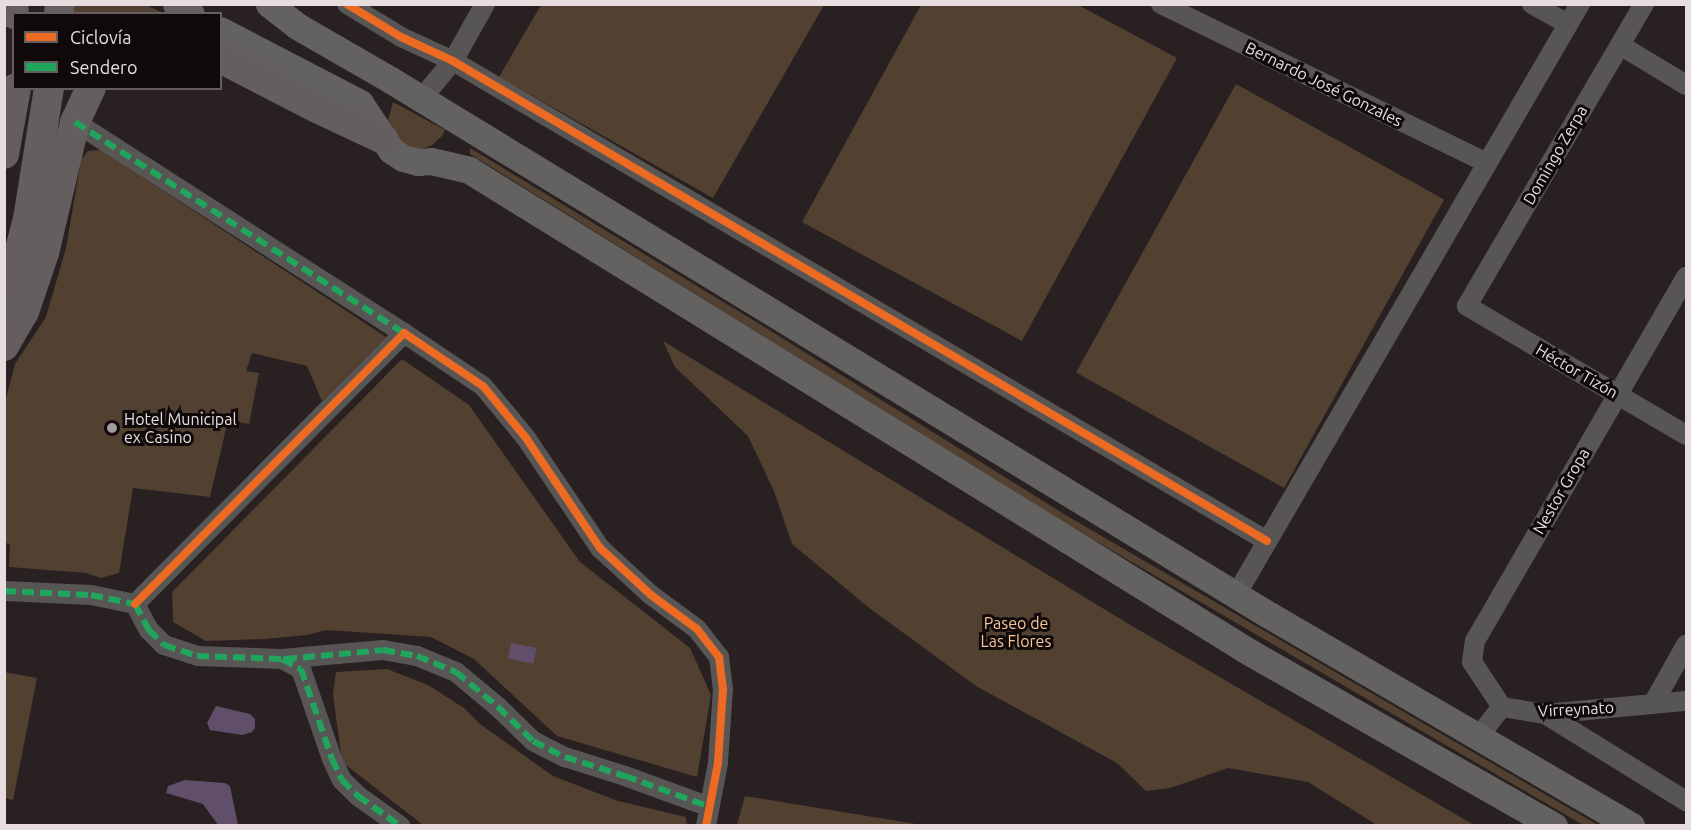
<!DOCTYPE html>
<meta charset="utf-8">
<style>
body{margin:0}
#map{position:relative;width:1691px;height:830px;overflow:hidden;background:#282021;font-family:Ubuntu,sans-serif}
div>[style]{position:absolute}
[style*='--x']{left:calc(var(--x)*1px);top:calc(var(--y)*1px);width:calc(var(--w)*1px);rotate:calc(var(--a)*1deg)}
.green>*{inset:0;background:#524031;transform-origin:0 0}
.water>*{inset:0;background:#604e6a;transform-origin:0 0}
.street>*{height:20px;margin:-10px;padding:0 10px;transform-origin:10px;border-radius:10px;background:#585655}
.secondary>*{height:27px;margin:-13.5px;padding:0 13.5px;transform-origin:13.5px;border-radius:13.5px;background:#646161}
.primary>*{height:30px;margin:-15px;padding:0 15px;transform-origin:15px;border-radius:15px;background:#645f5e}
.quiet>*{height:6px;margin-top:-3px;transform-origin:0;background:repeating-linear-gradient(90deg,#20a55d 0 12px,transparent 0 18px)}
.cycleway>*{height:8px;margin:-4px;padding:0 4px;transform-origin:4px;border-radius:4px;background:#ed6a23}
.dots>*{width:16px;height:16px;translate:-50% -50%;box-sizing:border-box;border:3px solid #0f090a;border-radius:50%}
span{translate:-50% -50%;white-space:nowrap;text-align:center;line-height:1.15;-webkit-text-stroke:6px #0f090a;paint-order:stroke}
.street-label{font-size:16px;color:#e7ddde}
.poi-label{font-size:16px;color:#e7ddde}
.left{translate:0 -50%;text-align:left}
.park-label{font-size:16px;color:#f7c597}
.frame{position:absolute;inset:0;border:6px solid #e7ddde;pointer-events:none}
.legend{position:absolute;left:12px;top:12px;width:210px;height:78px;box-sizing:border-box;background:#0f090a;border:2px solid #655e5f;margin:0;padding:8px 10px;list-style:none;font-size:18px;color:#e7ddde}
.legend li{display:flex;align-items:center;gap:12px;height:30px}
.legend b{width:30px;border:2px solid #655e5f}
</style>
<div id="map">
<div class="green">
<div style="clip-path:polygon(76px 4px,146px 5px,163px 13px,74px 13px)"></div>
<div style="clip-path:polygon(541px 5px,824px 5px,713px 198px,499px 77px)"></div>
<div style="clip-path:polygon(921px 5px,1078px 5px,1177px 58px,1022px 341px,802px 222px)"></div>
<div style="left:1236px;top:84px;width:238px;height:330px;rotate:29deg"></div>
<div style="clip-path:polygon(393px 102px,445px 130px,442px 136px,432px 145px,420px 150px,407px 148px,391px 131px,388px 120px)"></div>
<div style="clip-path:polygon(470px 148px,766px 328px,1064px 514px,1598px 825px,1583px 825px,1063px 522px,470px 154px)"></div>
<div style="clip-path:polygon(101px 150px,386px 337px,322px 401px,307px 366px,252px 353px,246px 371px,259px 373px,249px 424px,228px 420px,210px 497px,133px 488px,119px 573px,101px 578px,86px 573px,9px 567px,10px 544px,5px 543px,5px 402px,15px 364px,46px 317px,66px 248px,81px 160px,88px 151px)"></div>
<div style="clip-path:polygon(663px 341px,1127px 623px,1474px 825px,1377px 825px,1308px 782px,1228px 768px,1170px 788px,1146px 791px,1117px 763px,976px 686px,868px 607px,792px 544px,774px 491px,748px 436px,675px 367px)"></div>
<div style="clip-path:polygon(402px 359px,469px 405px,580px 562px,690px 648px,711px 695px,697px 777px,557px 736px,474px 659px,431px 637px,326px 630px,307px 635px,265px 639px,206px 641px,173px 622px,172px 592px)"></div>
<div style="clip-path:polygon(387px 669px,428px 685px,464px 708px,480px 724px,553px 776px,618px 801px,686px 817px,687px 825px,423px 825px,342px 762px,333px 694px,336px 672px)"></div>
<div style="clip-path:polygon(4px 672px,37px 678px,13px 800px,5px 798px)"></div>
<div style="clip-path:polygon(745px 796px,922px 825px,737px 825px)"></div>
</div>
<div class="water">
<div style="left:511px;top:643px;width:26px;height:16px;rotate:11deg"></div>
<div style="clip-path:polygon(216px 706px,250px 714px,255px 719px,255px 728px,252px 732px,242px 735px,210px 730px,207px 723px)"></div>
<div style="clip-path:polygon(185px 780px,225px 783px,230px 786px,238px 825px,218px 825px,203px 804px,166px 793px,168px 786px)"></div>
</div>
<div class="street">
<div style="--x:347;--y:4;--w:63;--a:31.4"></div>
<div style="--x:401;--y:37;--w:57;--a:24.8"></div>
<div style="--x:453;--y:61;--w:945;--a:30.53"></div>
<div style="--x:1161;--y:4;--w:363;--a:26"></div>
<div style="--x:1532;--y:4;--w:41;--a:29.1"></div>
<div style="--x:1644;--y:4;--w:350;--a:120.4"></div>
<div style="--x:1467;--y:306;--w:254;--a:30.5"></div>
<div style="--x:1620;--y:45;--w:77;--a:31.2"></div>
<div style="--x:421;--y:99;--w:50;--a:-49.9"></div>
<div style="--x:453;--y:61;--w:65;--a:-60.7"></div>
<div style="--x:75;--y:122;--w:391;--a:32.7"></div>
<div style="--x:4;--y:591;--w:87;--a:2.6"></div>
<div style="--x:91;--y:595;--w:45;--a:11.6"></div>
<div style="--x:135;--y:604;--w:30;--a:62"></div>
<div style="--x:149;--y:630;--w:21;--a:45"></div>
<div style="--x:164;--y:645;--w:35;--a:18"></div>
<div style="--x:197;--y:656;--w:85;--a:2"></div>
<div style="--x:282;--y:659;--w:21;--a:28"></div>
<div style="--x:301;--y:669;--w:95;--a:71"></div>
<div style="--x:332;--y:759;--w:23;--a:65"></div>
<div style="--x:342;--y:780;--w:23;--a:45"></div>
<div style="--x:358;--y:796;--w:52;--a:35.5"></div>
<div style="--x:1236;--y:595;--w:684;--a:-59.8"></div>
<div style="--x:135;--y:604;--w:382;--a:-45.2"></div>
<div style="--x:404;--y:333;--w:95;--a:33.9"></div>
<div style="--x:483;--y:386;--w:67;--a:50.4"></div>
<div style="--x:526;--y:438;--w:133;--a:56.1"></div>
<div style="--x:600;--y:548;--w:69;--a:42.7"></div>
<div style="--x:651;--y:595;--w:57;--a:36.5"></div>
<div style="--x:697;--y:629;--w:36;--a:52"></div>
<div style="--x:719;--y:657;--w:32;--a:83"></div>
<div style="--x:723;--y:689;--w:74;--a:93.9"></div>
<div style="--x:718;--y:763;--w:64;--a:100.8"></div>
<div style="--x:282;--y:659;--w:101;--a:-5.1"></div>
<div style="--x:383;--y:650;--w:35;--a:10"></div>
<div style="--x:417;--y:656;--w:42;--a:22.3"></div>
<div style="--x:456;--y:672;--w:55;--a:39.8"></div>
<div style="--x:498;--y:707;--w:49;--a:44.2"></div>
<div style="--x:533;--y:741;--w:36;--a:27"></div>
<div style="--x:565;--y:757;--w:63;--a:17.6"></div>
<div style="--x:625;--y:776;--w:90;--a:20"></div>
<div style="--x:1653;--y:704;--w:68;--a:-60.8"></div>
<div style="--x:1502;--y:707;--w:54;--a:-123.7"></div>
<div style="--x:1472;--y:662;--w:21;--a:-82"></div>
<div style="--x:1475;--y:641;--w:421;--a:-59.9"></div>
<div style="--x:1545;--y:714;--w:166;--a:31.7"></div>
<div style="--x:1479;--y:736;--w:37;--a:-52"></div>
<div style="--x:1502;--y:707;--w:44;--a:9.2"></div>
<div style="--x:1545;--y:714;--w:142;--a:-5.3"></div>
</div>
<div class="secondary">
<div style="--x:176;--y:4;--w:18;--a:34"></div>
<div style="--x:269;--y:4;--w:36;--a:38"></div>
<div style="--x:297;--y:26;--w:106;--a:29.9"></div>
<div style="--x:389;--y:79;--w:1030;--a:31.35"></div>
<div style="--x:1269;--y:615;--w:419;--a:30.2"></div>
<div style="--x:220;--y:30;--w:158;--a:27.5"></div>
<div style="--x:360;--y:103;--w:56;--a:56.6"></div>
<div style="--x:391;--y:150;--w:14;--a:34"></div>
<div style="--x:403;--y:158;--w:16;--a:15"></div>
<div style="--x:418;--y:162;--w:13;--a:-4"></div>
<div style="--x:431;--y:161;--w:39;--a:13"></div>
<div style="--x:469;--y:170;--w:919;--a:31.7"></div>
<div style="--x:1251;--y:653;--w:349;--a:29.7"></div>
</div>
<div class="primary">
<div style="--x:13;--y:4;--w:10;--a:84"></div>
<div style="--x:59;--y:14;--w:10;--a:-84"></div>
<div style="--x:220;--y:58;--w:111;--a:27.3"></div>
<div style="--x:319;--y:109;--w:71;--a:25.1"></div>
<div style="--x:4;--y:154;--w:67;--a:-79.7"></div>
<div style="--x:4;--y:311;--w:95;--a:-75.4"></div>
<div style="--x:28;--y:219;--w:133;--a:-80.9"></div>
<div style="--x:4;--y:346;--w:39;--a:-60"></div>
<div style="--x:24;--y:312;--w:62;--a:-71.3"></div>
<div style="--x:44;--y:253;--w:135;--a:-76.7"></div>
<div style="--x:75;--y:122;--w:38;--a:-65"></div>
</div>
<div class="quiet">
<div style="--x:75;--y:122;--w:391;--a:32.7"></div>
<div style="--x:4;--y:591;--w:87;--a:2.6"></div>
<div style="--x:91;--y:595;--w:45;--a:11.6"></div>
<div style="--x:135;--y:604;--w:30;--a:62"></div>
<div style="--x:149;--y:630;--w:21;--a:45"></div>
<div style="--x:164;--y:645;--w:35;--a:18"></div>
<div style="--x:197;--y:656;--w:85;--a:2"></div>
<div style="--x:282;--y:659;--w:21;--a:28"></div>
<div style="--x:301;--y:669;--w:95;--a:71"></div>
<div style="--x:332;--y:759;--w:23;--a:65"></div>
<div style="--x:342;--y:780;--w:23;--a:45"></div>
<div style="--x:358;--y:796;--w:52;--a:35.5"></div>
<div style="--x:285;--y:659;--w:98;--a:-5.2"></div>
<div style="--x:383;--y:650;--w:35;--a:10"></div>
<div style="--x:417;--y:656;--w:42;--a:22.3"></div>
<div style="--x:456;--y:672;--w:55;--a:39.8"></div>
<div style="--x:498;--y:707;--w:49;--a:44.2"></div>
<div style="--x:533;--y:741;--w:36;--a:27"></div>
<div style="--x:565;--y:757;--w:63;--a:17.6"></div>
<div style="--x:625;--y:776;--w:90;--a:20"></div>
</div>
<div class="cycleway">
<div style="--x:347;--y:4;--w:63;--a:31.4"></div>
<div style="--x:401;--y:37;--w:57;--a:24.8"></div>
<div style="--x:453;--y:61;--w:945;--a:30.53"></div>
<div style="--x:135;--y:604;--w:382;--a:-45.2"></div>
<div style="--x:404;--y:333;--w:95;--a:33.9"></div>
<div style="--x:483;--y:386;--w:67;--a:50.4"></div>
<div style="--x:526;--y:438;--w:133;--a:56.1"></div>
<div style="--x:600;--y:548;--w:69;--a:42.7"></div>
<div style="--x:651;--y:595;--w:57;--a:36.5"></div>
<div style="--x:697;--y:629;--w:36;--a:52"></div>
<div style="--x:719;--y:657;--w:32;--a:83"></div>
<div style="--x:723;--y:689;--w:74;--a:93.9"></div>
<div style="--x:718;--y:763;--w:64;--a:100.8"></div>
</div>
<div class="dots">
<div style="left:112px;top:428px;background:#a49b9c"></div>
</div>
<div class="street-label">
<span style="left:1324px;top:84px;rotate:26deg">Bernardo José Gonzales</span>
<span style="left:1555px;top:155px;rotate:-60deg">Domingo Zerpa</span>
<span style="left:1577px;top:371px;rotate:30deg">Héctor Tizón</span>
<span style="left:1561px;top:491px;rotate:-60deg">Nestor Gropa</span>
<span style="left:1576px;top:709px;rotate:-3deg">Virreynato</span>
</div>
<div class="poi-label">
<span class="left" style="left:124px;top:428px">Hotel Municipal<br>ex Casino</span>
</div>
<div class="park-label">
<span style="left:1016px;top:632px">Paseo de<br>Las Flores</span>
</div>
<div class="frame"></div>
<ul class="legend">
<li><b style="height:8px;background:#ed6a23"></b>Ciclovía</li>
<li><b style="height:8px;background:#20a55d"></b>Sendero</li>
</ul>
</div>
